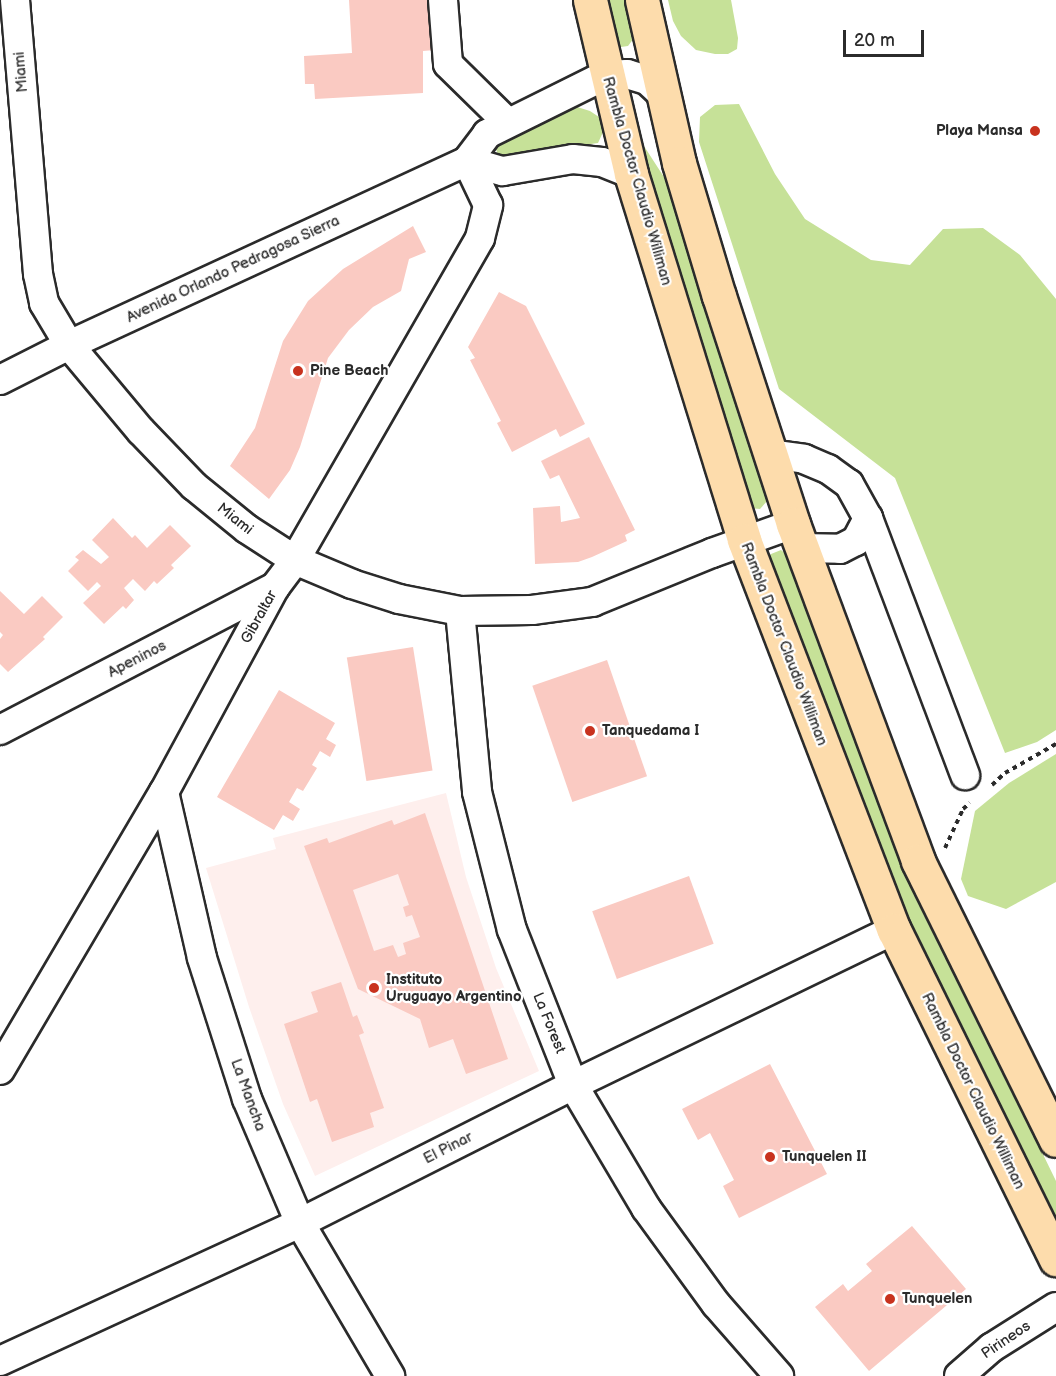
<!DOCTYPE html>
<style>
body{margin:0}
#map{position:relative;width:1056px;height:1376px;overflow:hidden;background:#fff;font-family:"Balsamiq Sans",sans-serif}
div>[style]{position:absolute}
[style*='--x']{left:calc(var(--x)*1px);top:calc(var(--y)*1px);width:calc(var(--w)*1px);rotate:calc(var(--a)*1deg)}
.built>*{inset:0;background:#feefed}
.green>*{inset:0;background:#c6e198}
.building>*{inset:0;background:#facac2;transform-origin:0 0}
.path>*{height:4px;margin-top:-2px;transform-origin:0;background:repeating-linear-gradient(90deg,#2b2b2b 0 4.5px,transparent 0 9px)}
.roads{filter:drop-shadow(2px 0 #2b2b2b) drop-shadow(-2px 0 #2b2b2b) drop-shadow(0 2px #2b2b2b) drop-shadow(0 -2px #2b2b2b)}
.minor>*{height:28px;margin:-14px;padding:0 14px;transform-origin:14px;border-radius:14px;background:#fff}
.major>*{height:33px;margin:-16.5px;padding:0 16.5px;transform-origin:16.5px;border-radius:16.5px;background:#fddcac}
.dots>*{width:16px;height:16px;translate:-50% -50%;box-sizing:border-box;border:3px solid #fff;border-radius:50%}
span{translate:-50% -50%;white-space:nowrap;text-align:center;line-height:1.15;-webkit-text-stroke:4.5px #fff;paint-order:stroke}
.street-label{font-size:15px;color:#2b2b2b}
.poi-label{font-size:15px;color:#2b2b2b;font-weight:700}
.right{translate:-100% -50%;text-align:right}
.left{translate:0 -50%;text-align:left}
.scale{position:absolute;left:843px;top:30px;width:81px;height:27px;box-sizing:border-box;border:3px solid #2b2b2b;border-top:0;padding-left:8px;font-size:18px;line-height:21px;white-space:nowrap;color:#2b2b2b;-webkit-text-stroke:4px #fff;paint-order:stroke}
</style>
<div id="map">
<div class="built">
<div style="clip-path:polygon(446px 793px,466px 877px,496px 968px,539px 1071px,315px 1176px,283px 1104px,249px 1007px,206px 868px,276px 849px,273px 838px)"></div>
</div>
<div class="green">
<div style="clip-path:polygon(606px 0,625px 0,634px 38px,628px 46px,621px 47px,615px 43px)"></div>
<div style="clip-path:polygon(668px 0,731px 0,738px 38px,737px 49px,728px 54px,715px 54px,696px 50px,681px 36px,673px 21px)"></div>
<div style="clip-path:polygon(632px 99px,642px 143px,673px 191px,706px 307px,767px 501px,760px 509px,749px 508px,652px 191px,628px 100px)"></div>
<div style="clip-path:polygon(739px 104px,775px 174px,805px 219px,871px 260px,910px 265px,943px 229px,983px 228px,1020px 255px,1056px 299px,1056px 730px,1037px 742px,1005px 753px,895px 478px,779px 389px,699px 142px,700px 117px,715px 105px)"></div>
<div style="clip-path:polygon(574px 106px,590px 111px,599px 117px,604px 130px,598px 143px,499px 157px,495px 147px)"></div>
<div style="clip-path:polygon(781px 550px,787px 555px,922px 906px,1056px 1181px,1056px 1227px,904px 913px,767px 560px,771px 554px)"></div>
<div style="clip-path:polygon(1056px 754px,1056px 882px,1006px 909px,968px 896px,961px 879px,975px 811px,1009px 783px)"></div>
</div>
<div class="building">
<div style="clip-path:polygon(349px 0,458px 0,460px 48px,423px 51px,423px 93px,315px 99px,314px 84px,305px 84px,304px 56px,352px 53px)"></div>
<div style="clip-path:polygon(413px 226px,426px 252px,409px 259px,401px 291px,373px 307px,349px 330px,328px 358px,300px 447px,290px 470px,269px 499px,230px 466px,255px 428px,283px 341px,308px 301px,343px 269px)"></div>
<div style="clip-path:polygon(499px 292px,526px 306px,585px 424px,560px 437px,556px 429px,512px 452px,497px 423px,501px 421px,470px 360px,475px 358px,468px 347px)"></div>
<div style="clip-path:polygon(589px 437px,635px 530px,625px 535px,627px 541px,592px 557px,578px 562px,535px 564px,533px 508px,560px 506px,561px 522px,580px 518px,559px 475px,550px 479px,541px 461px)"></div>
<div style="clip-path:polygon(113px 518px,132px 538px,135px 535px,147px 548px,170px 525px,191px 546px,171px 565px,174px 568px,157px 584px,154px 581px,145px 591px,133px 579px,124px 588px,134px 600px,126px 609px,123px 606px,104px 624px,83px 603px,101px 586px,97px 582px,88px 591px,68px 571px,79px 560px,75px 557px,83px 550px,101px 564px,109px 557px,92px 540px)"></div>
<div style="clip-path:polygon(0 591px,24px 614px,42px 596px,63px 617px,43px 637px,45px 639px,8px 672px,0 664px,0 639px,3px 635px,0 632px)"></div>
<div style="left:413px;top:647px;width:125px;height:67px;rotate:81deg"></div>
<div style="left:607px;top:660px;width:123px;height:79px;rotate:71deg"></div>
<div style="clip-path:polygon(279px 690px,335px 723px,326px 739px,336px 745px,330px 757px,320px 751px,312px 765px,317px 768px,303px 791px,297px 788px,289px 802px,300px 809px,293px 821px,283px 815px,274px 830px,217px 797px)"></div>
<div style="clip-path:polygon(evenodd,425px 813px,508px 1059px,466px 1074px,453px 1039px,429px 1048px,420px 1019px,358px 989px,304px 846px,327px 838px,329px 843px,392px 820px,394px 825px,425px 813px,398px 874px,409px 905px,403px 907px,406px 917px,412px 915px,420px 937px,403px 943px,406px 954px,398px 957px,393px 945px,374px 951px,353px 890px,398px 874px)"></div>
<div style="left:689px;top:876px;width:72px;height:103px;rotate:70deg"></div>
<div style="clip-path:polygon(341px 982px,353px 1017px,357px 1015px,364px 1033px,359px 1035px,384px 1108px,370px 1113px,374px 1127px,332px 1142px,317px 1099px,310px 1102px,284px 1024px,318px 1012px,311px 992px)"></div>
<div style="clip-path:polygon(770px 1064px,827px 1174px,739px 1218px,723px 1186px,734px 1180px,710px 1133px,698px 1140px,682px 1109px)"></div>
<div style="clip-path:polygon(912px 1226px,966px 1289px,869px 1371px,815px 1307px,843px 1284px,848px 1291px,872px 1271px,866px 1264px)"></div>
</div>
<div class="path">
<div style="--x:992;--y:785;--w:18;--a:-43"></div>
<div style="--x:1005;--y:773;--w:59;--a:-29.6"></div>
<div style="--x:945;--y:848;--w:43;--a:-65.2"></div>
<div style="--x:963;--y:809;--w:9;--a:-41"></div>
</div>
<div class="roads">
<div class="minor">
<div style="--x:15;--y:0;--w:275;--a:85.2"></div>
<div style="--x:38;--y:274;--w:30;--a:78"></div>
<div style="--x:44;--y:303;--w:49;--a:59.2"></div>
<div style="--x:69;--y:345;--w:112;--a:50.1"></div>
<div style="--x:141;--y:431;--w:76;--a:46.1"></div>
<div style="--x:194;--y:486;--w:68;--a:39.1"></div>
<div style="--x:247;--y:529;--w:57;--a:32.9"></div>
<div style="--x:295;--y:560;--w:62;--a:22.8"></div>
<div style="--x:352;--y:584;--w:49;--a:17.7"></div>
<div style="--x:399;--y:599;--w:62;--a:11.1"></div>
<div style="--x:460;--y:611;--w:72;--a:-0.8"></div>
<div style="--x:532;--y:610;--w:61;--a:-7.6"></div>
<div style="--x:592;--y:602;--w:130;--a:-22.2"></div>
<div style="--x:712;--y:553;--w:86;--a:-19.7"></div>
<div style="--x:443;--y:0;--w:64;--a:85.5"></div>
<div style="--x:448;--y:64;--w:84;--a:44.5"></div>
<div style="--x:467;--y:161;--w:37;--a:16"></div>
<div style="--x:503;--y:171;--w:71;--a:-9.7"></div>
<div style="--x:573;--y:159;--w:29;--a:6"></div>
<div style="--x:602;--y:162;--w:31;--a:22"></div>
<div style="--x:0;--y:380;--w:77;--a:-26.9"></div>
<div style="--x:69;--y:345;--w:438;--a:-24.8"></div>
<div style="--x:467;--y:161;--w:34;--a:-53"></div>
<div style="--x:487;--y:134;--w:133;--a:-26.4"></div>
<div style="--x:606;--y:75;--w:21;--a:-3"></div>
<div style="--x:627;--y:74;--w:21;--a:17"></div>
<div style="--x:647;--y:80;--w:25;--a:43"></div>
<div style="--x:770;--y:454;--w:34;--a:8"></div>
<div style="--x:804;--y:459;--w:26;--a:23"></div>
<div style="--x:828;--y:469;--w:26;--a:36"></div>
<div style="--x:849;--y:484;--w:39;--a:61"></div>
<div style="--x:868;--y:518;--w:275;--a:69.3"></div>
<div style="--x:801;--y:548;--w:39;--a:1"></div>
<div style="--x:840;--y:549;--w:18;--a:-27"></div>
<div style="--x:856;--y:541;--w:26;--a:-62"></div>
<div style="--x:460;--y:611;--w:182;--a:84.6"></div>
<div style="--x:477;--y:792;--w:142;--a:75.8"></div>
<div style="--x:512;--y:930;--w:167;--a:68.5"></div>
<div style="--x:573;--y:1085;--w:143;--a:59.3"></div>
<div style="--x:646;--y:1208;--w:119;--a:53.9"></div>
<div style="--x:716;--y:1304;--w:96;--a:48.8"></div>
<div style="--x:0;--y:730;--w:310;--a:-27.5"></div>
<div style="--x:164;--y:792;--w:170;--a:77.1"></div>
<div style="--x:202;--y:958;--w:148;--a:72.3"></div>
<div style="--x:247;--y:1099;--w:135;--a:66.9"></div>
<div style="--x:300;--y:1223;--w:178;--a:59.5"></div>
<div style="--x:0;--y:1070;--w:323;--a:-59.5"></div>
<div style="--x:164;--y:792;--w:233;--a:-61.6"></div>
<div style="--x:275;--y:587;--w:34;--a:-53"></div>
<div style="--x:295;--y:560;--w:371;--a:-60.1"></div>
<div style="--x:480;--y:238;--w:34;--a:-76"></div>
<div style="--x:488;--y:205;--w:49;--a:-115.5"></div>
<div style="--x:0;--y:1361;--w:330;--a:-24.7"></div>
<div style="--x:300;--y:1223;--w:306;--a:-26.8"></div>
<div style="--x:573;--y:1085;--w:356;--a:-25.8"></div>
<div style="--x:959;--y:1376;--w:43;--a:-41.2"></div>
<div style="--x:991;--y:1348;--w:77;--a:-32.2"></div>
</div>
<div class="major">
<div style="--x:590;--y:0;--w:179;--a:76.7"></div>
<div style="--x:631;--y:174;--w:383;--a:72.8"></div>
<div style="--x:744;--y:540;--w:418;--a:69"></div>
<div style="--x:894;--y:930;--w:367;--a:63.8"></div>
<div style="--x:642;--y:0;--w:167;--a:77.2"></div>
<div style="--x:679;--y:163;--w:139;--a:73.3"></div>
<div style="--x:719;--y:296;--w:240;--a:72"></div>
<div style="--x:793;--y:524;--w:359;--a:69.6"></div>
<div style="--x:918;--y:861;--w:311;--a:63.7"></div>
</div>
</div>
<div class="dots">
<div style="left:1035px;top:131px;background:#c8321e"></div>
<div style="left:298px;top:371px;background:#c8321e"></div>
<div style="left:590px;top:731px;background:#c8321e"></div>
<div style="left:374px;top:988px;background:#c8321e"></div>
<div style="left:770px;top:1157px;background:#c8321e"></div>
<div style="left:890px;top:1299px;background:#c8321e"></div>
</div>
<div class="street-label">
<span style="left:21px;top:72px;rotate:-95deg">Miami</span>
<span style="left:637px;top:181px;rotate:74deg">Rambla Doctor Claudio Williman</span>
<span style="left:233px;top:269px;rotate:-25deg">Avenida Orlando Pedragosa Sierra</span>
<span style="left:235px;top:519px;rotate:38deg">Miami</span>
<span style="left:259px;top:617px;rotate:-61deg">Gibraltar</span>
<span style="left:784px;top:644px;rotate:69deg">Rambla Doctor Claudio Williman</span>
<span style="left:137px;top:659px;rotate:-27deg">Apeninos</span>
<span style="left:549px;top:1023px;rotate:68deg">La Forest</span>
<span style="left:973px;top:1091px;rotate:64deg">Rambla Doctor Claudio Williman</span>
<span style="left:248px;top:1095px;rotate:70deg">La Mancha</span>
<span style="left:448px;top:1148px;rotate:-27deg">El Pinar</span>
<span style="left:1006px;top:1340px;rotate:-34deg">Pirineos</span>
</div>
<div class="poi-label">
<span class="right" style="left:1023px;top:131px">Playa Mansa</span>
<span class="left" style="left:310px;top:371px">Pine Beach</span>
<span class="left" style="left:602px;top:731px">Tanquedama I</span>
<span class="left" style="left:386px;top:988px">Instituto<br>Uruguayo Argentino</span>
<span class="left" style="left:782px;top:1157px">Tunquelen II</span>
<span class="left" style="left:902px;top:1299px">Tunquelen</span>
</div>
<div class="scale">20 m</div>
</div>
